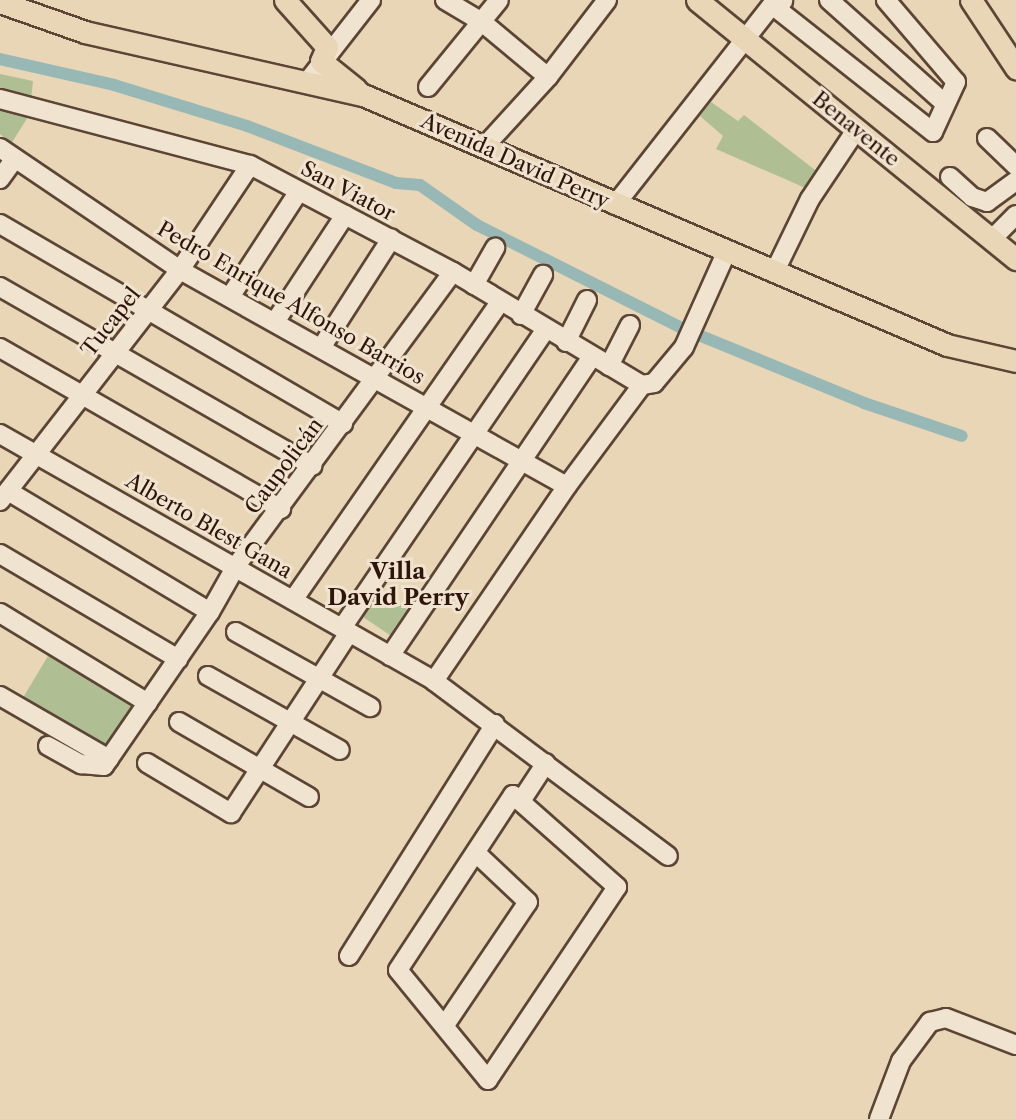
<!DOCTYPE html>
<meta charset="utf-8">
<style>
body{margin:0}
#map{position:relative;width:1016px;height:1119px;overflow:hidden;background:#e8d6b7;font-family:"Libre Caslon Text",serif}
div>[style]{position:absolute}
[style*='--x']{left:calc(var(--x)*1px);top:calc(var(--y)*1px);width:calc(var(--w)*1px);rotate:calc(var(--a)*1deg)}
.green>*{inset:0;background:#b0bf93;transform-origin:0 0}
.canal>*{height:12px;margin:-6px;padding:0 6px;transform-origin:6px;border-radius:6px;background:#98b8b5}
.roads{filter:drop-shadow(2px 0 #5c4535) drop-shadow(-2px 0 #5c4535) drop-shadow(0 2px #5c4535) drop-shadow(0 -2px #5c4535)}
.minor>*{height:18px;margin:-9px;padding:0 9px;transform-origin:9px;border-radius:9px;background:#f0e4d0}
.major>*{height:21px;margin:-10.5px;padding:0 10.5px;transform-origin:10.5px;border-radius:10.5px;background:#e8d6b7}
span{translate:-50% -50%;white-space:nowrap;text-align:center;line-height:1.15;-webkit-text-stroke:6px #f0e4d0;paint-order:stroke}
.street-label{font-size:21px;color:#2e150a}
.neighbourhood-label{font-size:23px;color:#2e150a;font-weight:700}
</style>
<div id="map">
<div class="green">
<div style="clip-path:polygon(0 74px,33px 81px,31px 100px,0 93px)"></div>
<div style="clip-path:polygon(711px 102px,738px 121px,744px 115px,819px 173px,810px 190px,716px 149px,723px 136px,700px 116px)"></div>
<div style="clip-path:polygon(0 105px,31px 112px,11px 144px,0 134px)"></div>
<div style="left:377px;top:589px;width:45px;height:31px;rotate:34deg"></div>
<div style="left:51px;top:651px;width:100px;height:56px;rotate:31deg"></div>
</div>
<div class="canal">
<div style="--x:0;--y:59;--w:117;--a:12.8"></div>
<div style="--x:114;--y:85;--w:139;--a:17.1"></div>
<div style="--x:247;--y:126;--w:160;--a:20.9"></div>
<div style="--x:396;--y:183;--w:24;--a:5"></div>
<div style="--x:420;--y:185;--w:70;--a:35.1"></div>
<div style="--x:477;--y:225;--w:234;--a:26.7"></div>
<div style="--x:701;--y:336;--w:176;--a:22.3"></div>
<div style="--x:864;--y:403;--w:103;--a:18.6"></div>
</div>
<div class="roads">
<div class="minor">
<div style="--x:445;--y:0;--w:43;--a:30.7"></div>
<div style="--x:482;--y:22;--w:86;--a:39.8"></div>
<div style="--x:829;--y:0;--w:154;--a:41.8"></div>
<div style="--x:772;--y:5;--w:205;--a:38.3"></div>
<div style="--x:933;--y:132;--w:55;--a:-65.3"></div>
<div style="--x:956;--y:82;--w:108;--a:-130.5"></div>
<div style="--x:307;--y:82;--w:104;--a:-52"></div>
<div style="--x:428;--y:87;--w:112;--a:-50.8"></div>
<div style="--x:0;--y:99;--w:259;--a:14.8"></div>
<div style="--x:250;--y:165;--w:229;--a:27.8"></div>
<div style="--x:453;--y:272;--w:220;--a:30.9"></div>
<div style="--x:642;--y:385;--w:12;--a:-9"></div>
<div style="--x:654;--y:383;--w:47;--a:-50.2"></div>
<div style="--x:684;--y:347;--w:103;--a:-65.9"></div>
<div style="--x:987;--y:138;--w:40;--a:44"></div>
<div style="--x:484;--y:147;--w:95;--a:-47.6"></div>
<div style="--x:548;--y:77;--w:97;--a:-52.5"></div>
<div style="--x:0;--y:148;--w:217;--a:34.1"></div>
<div style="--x:180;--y:270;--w:443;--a:29.2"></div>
<div style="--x:950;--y:177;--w:30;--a:42"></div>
<div style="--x:972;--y:197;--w:16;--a:18"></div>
<div style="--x:987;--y:202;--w:36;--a:-36"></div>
<div style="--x:0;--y:179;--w:24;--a:-54"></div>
<div style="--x:615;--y:205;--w:254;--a:-51.9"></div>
<div style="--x:772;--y:5;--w:12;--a:-20"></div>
<div style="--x:0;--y:224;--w:397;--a:30.2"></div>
<div style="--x:992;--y:239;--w:34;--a:-45"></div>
<div style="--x:774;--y:273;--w:82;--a:-64.1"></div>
<div style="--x:810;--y:199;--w:83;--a:-56.3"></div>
<div style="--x:474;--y:285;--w:43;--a:-60.4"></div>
<div style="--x:0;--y:287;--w:360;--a:29.8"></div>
<div style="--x:230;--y:297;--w:126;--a:-56.9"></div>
<div style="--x:521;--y:315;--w:46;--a:-61.2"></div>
<div style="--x:275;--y:322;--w:128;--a:-56.8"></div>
<div style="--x:566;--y:342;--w:47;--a:-63.4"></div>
<div style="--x:0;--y:348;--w:324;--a:29.8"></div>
<div style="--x:321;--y:348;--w:130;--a:-57.3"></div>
<div style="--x:609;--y:366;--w:46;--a:-62.9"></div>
<div style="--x:0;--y:434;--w:499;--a:29.6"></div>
<div style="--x:434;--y:681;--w:292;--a:36.8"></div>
<div style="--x:8;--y:491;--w:235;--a:30.9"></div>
<div style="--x:0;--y:501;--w:293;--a:-52.1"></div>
<div style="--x:180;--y:270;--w:126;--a:-56.3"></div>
<div style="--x:0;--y:554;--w:207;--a:30.5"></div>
<div style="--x:293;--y:600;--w:363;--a:-55.2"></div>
<div style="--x:0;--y:613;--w:173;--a:31.3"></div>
<div style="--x:342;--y:628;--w:361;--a:-55.7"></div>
<div style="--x:236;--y:632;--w:154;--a:29.2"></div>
<div style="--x:390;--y:656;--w:361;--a:-56"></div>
<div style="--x:208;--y:676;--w:151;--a:29.3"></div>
<div style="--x:434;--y:681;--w:236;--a:-55.7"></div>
<div style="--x:567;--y:486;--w:126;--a:-53.4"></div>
<div style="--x:0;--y:696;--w:126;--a:30"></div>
<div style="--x:179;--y:722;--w:150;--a:30"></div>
<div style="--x:48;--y:746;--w:38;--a:29"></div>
<div style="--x:81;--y:764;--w:23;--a:5"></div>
<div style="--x:104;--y:766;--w:187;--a:-55.5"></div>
<div style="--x:210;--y:612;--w:53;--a:-60.5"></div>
<div style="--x:236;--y:566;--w:365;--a:-53.6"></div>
<div style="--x:147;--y:763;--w:98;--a:30.8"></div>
<div style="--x:231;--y:813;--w:215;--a:-56.8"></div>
<div style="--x:513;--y:795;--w:139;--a:41.5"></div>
<div style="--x:617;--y:887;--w:232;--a:123.8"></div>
<div style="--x:488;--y:1080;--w:142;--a:-129.3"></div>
<div style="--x:398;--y:970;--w:209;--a:-56.7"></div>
<div style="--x:521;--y:801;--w:45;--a:-56.7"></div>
<div style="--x:349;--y:956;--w:274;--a:-57.8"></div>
<div style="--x:445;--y:1025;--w:148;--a:-56"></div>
<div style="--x:528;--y:902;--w:71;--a:-136.7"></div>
<div style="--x:879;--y:1119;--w:62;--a:-69.2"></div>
<div style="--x:901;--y:1061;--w:49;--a:-53.4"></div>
<div style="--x:930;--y:1022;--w:16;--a:-14"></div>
<div style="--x:946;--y:1018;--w:75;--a:21.1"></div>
</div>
<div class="major">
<div style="--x:285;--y:0;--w:63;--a:48.2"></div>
<div style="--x:327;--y:47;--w:15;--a:113"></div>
<div style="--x:321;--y:61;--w:45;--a:38.7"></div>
<div style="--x:697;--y:0;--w:411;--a:39.1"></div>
<div style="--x:971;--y:0;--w:82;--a:56.5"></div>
<div style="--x:0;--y:2;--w:90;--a:19.4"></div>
<div style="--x:85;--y:32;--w:285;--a:12.8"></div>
<div style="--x:363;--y:95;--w:635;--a:23.17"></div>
<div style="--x:947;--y:345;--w:71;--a:13.1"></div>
</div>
</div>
<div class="street-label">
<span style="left:856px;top:129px;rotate:39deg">Benavente</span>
<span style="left:515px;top:161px;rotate:24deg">Avenida David Perry</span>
<span style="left:348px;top:191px;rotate:28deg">San Viator</span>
<span style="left:291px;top:303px;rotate:30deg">Pedro Enrique Alfonso Barrios</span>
<span style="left:111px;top:322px;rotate:-52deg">Tucapel</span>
<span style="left:284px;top:466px;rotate:-53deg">Caupolicán</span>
<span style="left:209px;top:526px;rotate:30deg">Alberto Blest Gana</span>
</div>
<div class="neighbourhood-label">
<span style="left:398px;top:584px">Villa<br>David Perry</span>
</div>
</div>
